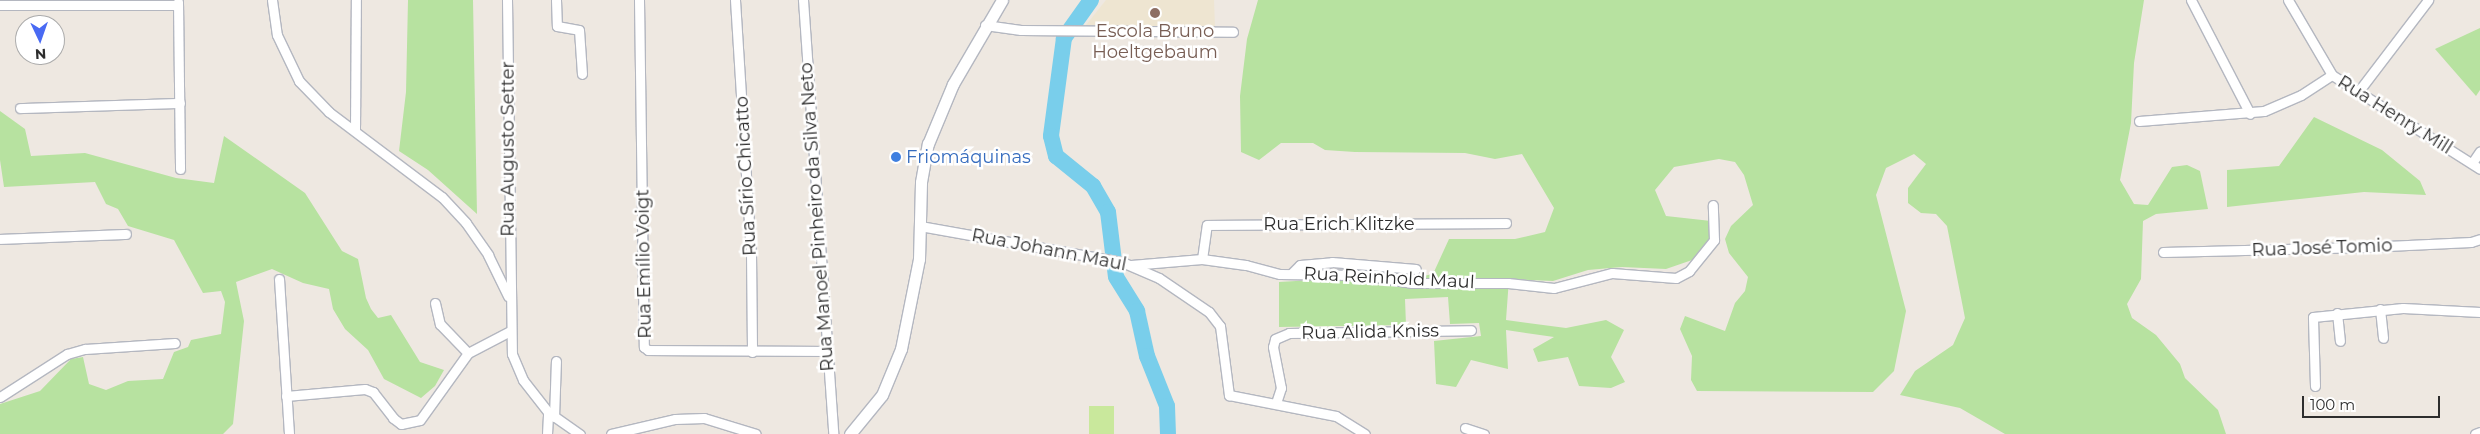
<!DOCTYPE html>
<meta charset="utf-8">
<style>
body{margin:0}
#map{position:relative;width:2480px;height:434px;overflow:hidden;background:#eee8e1;font-family:Montserrat,sans-serif}
div>[style]{position:absolute}
[style*='--x']{left:calc(var(--x)*1px);top:calc(var(--y)*1px);width:calc(var(--w)*1px);rotate:calc(var(--a)*1deg)}
.education>*{inset:0;background:#eee5d1}
.green>*{inset:0;background:#b7e2a0}
.pitch>*{inset:0;background:#c9e89c;transform-origin:0 0}
.river>*{height:16px;margin:-8px;padding:0 8px;transform-origin:8px;border-radius:8px;background:#79ceeb}
.roads{filter:drop-shadow(1px 0 #b4b7c0) drop-shadow(-1px 0 #b4b7c0) drop-shadow(0 1px #b4b7c0) drop-shadow(0 -1px #b4b7c0)}
.street>*{height:9px;margin:-4.5px;padding:0 4.5px;transform-origin:4.5px;border-radius:4.5px;background:#fff}
.secondary>*{height:11px;margin:-5.5px;padding:0 5.5px;transform-origin:5.5px;border-radius:5.5px;background:#fff}
.dots>*{width:14px;height:14px;translate:-50% -50%;box-sizing:border-box;border:2px solid #fff;border-radius:50%}
span{translate:-50% -50%;white-space:nowrap;text-align:center;line-height:1.15;-webkit-text-stroke:5px #fff;paint-order:stroke}
.education-label{font-size:18px;color:#785e54}
.street-label{font-size:18px;color:#2d2d2d}
.shop-label{font-size:18px;color:#366cbe}
.left{translate:0 -50%;text-align:left}
.north{position:absolute;left:15px;top:15px;width:50px;height:50px;box-sizing:border-box;background:#fff;border:1px solid #ababab;border-radius:50%;rotate:177deg;font-size:14px;font-weight:700;line-height:20px;text-align:center;color:#2d2d2d}
.north::after{content:'';display:block;margin:auto;width:18px;height:22px;background:#496af3;clip-path:polygon(50% 0,100% 100%,50% 72%,0 100%)}
.scale{position:absolute;left:2302px;top:396px;width:138px;height:22px;box-sizing:border-box;border:2px solid #2d2d2d;border-top:0;padding-left:6px;font-size:15px;line-height:18px;white-space:nowrap;color:#2d2d2d;-webkit-text-stroke:4px #fff;paint-order:stroke}
</style>
<div id="map">
<div class="education">
<div style="clip-path:polygon(1106px 0,1214px 0,1215px 27px,1086px 25px)"></div>
</div>
<div class="green">
<div style="clip-path:polygon(408px 0,473px 0,477px 214px,428px 170px,399px 151px,406px 92px)"></div>
<div style="clip-path:polygon(1258px 0,2144px 0,2134px 63px,2131px 123px,2120px 180px,2134px 204px,2148px 205px,2172px 167px,2187px 165px,2200px 171px,2208px 209px,2156px 214px,2143px 221px,2141px 279px,2127px 304px,2132px 318px,2156px 335px,2180px 364px,2185px 378px,2218px 410px,2226px 434px,2005px 434px,1960px 408px,1900px 395px,1915px 371px,1953px 345px,1965px 318px,1947px 226px,1936px 214px,1921px 213px,1908px 203px,1908px 188px,1926px 164px,1914px 154px,1886px 168px,1876px 195px,1906px 311px,1894px 371px,1873px 392px,1697px 391px,1691px 380px,1692px 356px,1680px 329px,1685px 316px,1725px 331px,1735px 303px,1745px 291px,1748px 277px,1729px 253px,1725px 239px,1731px 226px,1753px 205px,1744px 175px,1735px 162px,1719px 159px,1674px 167px,1655px 190px,1666px 216px,1711px 221px,1712px 235px,1695px 259px,1666px 269px,1622px 267px,1588px 270px,1553px 281px,1509px 279px,1506px 320px,1566px 328px,1606px 320px,1624px 330px,1611px 357px,1625px 382px,1611px 388px,1579px 386px,1568px 357px,1538px 362px,1533px 349px,1554px 337px,1506px 330px,1508px 369px,1471px 360px,1456px 387px,1436px 384px,1434px 341px,1481px 336px,1479px 323px,1450px 324px,1448px 297px,1405px 299px,1406px 325px,1279px 327px,1279px 282px,1330px 279px,1378px 285px,1433px 274px,1449px 239px,1515px 239px,1545px 232px,1554px 208px,1522px 154px,1495px 159px,1465px 153px,1355px 152px,1325px 150px,1313px 143px,1281px 143px,1259px 160px,1241px 152px,1240px 96px,1247px 39px)"></div>
<div style="clip-path:polygon(2480px 28px,2480px 90px,2476px 96px,2435px 49px)"></div>
<div style="clip-path:polygon(0 111px,25px 129px,31px 156px,85px 153px,176px 178px,214px 183px,224px 136px,305px 193px,342px 251px,358px 259px,366px 298px,371px 309px,378px 318px,391px 315px,420px 362px,444px 370px,435px 386px,421px 398px,384px 379px,368px 350px,345px 329px,333px 309px,329px 289px,303px 283px,272px 269px,236px 282px,244px 321px,233px 424px,223px 434px,0 434px,0 404px,40px 391px,71px 359px,83px 357px,89px 384px,106px 390px,128px 381px,163px 379px,174px 352px,188px 347px,191px 340px,221px 334px,225px 302px,221px 291px,203px 293px,174px 240px,128px 226px,118px 209px,106px 204px,95px 182px,4px 187px,0 160px)"></div>
<div style="clip-path:polygon(2314px 117px,2382px 150px,2420px 181px,2426px 195px,2364px 192px,2227px 207px,2227px 170px,2279px 166px)"></div>
</div>
<div class="pitch">
<div style="left:1089px;top:406px;width:25px;height:28px"></div>
</div>
<div class="river">
<div style="--x:1091;--y:0;--w:47;--a:125.4"></div>
<div style="--x:1064;--y:38;--w:99;--a:97.6"></div>
<div style="--x:1051;--y:136;--w:21;--a:76"></div>
<div style="--x:1056;--y:156;--w:48;--a:39"></div>
<div style="--x:1093;--y:186;--w:30;--a:60"></div>
<div style="--x:1108;--y:212;--w:65;--a:83"></div>
<div style="--x:1116;--y:277;--w:40;--a:58"></div>
<div style="--x:1137;--y:311;--w:46;--a:77.5"></div>
<div style="--x:1147;--y:356;--w:54;--a:68.2"></div>
<div style="--x:1167;--y:406;--w:28;--a:88"></div>
</div>
<div class="roads">
<div class="street">
<div style="--x:272;--y:0;--w:35;--a:82"></div>
<div style="--x:277;--y:35;--w:51;--a:64.4"></div>
<div style="--x:299;--y:81;--w:43;--a:45.9"></div>
<div style="--x:329;--y:112;--w:141;--a:37"></div>
<div style="--x:442;--y:197;--w:35;--a:47"></div>
<div style="--x:466;--y:223;--w:39;--a:55"></div>
<div style="--x:488;--y:255;--w:46;--a:64"></div>
<div style="--x:507;--y:0;--w:354;--a:89.2"></div>
<div style="--x:512;--y:354;--w:28;--a:67"></div>
<div style="--x:523;--y:380;--w:41;--a:52"></div>
<div style="--x:548;--y:412;--w:39;--a:35"></div>
<div style="--x:556;--y:0;--w:26;--a:88"></div>
<div style="--x:557;--y:26;--w:22;--a:10"></div>
<div style="--x:579;--y:30;--w:44;--a:86.1"></div>
<div style="--x:639;--y:0;--w:347;--a:89.2"></div>
<div style="--x:644;--y:347;--w:5;--a:37"></div>
<div style="--x:648;--y:350;--w:178;--a:0.3"></div>
<div style="--x:735;--y:0;--w:254;--a:86.4"></div>
<div style="--x:751;--y:253;--w:99;--a:89.4"></div>
<div style="--x:803;--y:0;--w:435;--a:86"></div>
<div style="--x:2191;--y:0;--w:128;--a:62.6"></div>
<div style="--x:2288;--y:0;--w:87;--a:59.6"></div>
<div style="--x:2332;--y:75;--w:175;--a:32.4"></div>
<div style="--x:178;--y:2;--w:167;--a:89.3"></div>
<div style="--x:0;--y:5;--w:178;--a:0"></div>
<div style="--x:985;--y:25;--w:36;--a:8"></div>
<div style="--x:1021;--y:30;--w:212;--a:0.5"></div>
<div style="--x:2358;--y:92;--w:116;--a:-52.7"></div>
<div style="--x:20;--y:108;--w:160;--a:-1.8"></div>
<div style="--x:2139;--y:121;--w:125;--a:-4.6"></div>
<div style="--x:2264;--y:111;--w:40;--a:-23.4"></div>
<div style="--x:2301;--y:95;--w:37;--a:-33"></div>
<div style="--x:355;--y:130;--w:130;--a:-89.6"></div>
<div style="--x:2472;--y:163;--w:14;--a:-56"></div>
<div style="--x:920;--y:226;--w:205;--a:10.1"></div>
<div style="--x:1122;--y:262;--w:40;--a:23.4"></div>
<div style="--x:1159;--y:278;--w:60;--a:34.2"></div>
<div style="--x:1209;--y:312;--w:18;--a:52"></div>
<div style="--x:1220;--y:326;--w:70;--a:82.6"></div>
<div style="--x:1229;--y:395;--w:109;--a:11.1"></div>
<div style="--x:1336;--y:416;--w:34;--a:32"></div>
<div style="--x:0;--y:239;--w:126;--a:-2.3"></div>
<div style="--x:2163;--y:252;--w:203;--a:-1.4"></div>
<div style="--x:2366;--y:247;--w:105;--a:-2.7"></div>
<div style="--x:2471;--y:242;--w:9;--a:-18"></div>
<div style="--x:1202;--y:259;--w:34;--a:-82"></div>
<div style="--x:1207;--y:225;--w:299;--a:-0.4"></div>
<div style="--x:1131;--y:265;--w:71;--a:-4.8"></div>
<div style="--x:1202;--y:259;--w:44;--a:7.8"></div>
<div style="--x:1246;--y:265;--w:35;--a:15"></div>
<div style="--x:1280;--y:274;--w:84;--a:0.7"></div>
<div style="--x:1364;--y:275;--w:49;--a:9.5"></div>
<div style="--x:1412;--y:283;--w:96;--a:0"></div>
<div style="--x:1508;--y:283;--w:46;--a:6.2"></div>
<div style="--x:1554;--y:288;--w:60;--a:-14.5"></div>
<div style="--x:1612;--y:273;--w:64;--a:4.5"></div>
<div style="--x:1676;--y:278;--w:15;--a:-28"></div>
<div style="--x:1689;--y:271;--w:40;--a:-51"></div>
<div style="--x:1714;--y:240;--w:35;--a:-92"></div>
<div style="--x:1292;--y:273;--w:11;--a:-45"></div>
<div style="--x:1300;--y:265;--w:32;--a:-5"></div>
<div style="--x:1332;--y:262;--w:84;--a:4.8"></div>
<div style="--x:279;--y:279;--w:155;--a:86.3"></div>
<div style="--x:435;--y:303;--w:22;--a:77"></div>
<div style="--x:440;--y:324;--w:40;--a:46"></div>
<div style="--x:2380;--y:309;--w:29;--a:84"></div>
<div style="--x:2337;--y:313;--w:28;--a:84"></div>
<div style="--x:2315;--y:386;--w:69;--a:-91.7"></div>
<div style="--x:2313;--y:317;--w:90;--a:-5.7"></div>
<div style="--x:2403;--y:308;--w:77;--a:3"></div>
<div style="--x:286;--y:396;--w:79;--a:-5.1"></div>
<div style="--x:365;--y:389;--w:9;--a:21"></div>
<div style="--x:373;--y:392;--w:33;--a:52"></div>
<div style="--x:393;--y:418;--w:10;--a:37"></div>
<div style="--x:401;--y:424;--w:19;--a:-12"></div>
<div style="--x:420;--y:420;--w:82;--a:-54.4"></div>
<div style="--x:468;--y:353;--w:47;--a:-27.6"></div>
<div style="--x:0;--y:397;--w:80;--a:-32.7"></div>
<div style="--x:67;--y:354;--w:19;--a:-16"></div>
<div style="--x:85;--y:349;--w:90;--a:-3.8"></div>
<div style="--x:1276;--y:403;--w:16;--a:-72"></div>
<div style="--x:1281;--y:388;--w:42;--a:-101"></div>
<div style="--x:1273;--y:347;--w:8;--a:-76"></div>
<div style="--x:1275;--y:339;--w:15;--a:-23"></div>
<div style="--x:1289;--y:333;--w:182;--a:-0.9"></div>
<div style="--x:554;--y:417;--w:56;--a:-88"></div>
<div style="--x:1465;--y:428;--w:20;--a:18"></div>
<div style="--x:547;--y:434;--w:22;--a:-87"></div>
<div style="--x:611;--y:434;--w:66;--a:-13.2"></div>
<div style="--x:675;--y:419;--w:29;--a:-2"></div>
<div style="--x:704;--y:418;--w:54;--a:17.1"></div>
<div style="--x:2475;--y:434;--w:5;--a:-22"></div>
</div>
<div class="secondary">
<div style="--x:850;--y:434;--w:50;--a:-50.6"></div>
<div style="--x:882;--y:395;--w:50;--a:-67.6"></div>
<div style="--x:901;--y:349;--w:92;--a:-78.7"></div>
<div style="--x:919;--y:259;--w:77;--a:-88.5"></div>
<div style="--x:921;--y:182;--w:39;--a:-80"></div>
<div style="--x:928;--y:144;--w:65;--a:-67.4"></div>
<div style="--x:953;--y:84;--w:97;--a:-59.7"></div>
</div>
</div>
<div class="dots">
<div style="left:1155px;top:13px;background:#8d6e63"></div>
<div style="left:896px;top:157px;background:#3f7fe0"></div>
</div>
<div class="education-label">
<span style="left:1155px;top:42px">Escola Bruno<br>Hoeltgebaum</span>
</div>
<div class="street-label">
<span style="left:2395px;top:115px;rotate:32deg">Rua Henry Mill</span>
<span style="left:508px;top:149px;rotate:-90deg">Rua Augusto Setter</span>
<span style="left:746px;top:176px;rotate:-93deg">Rua Sírio Chicatto</span>
<span style="left:817px;top:217px;rotate:-94deg">Rua Manoel Pinheiro da Silva Neto</span>
<span style="left:1339px;top:224px">Rua Erich Klitzke</span>
<span style="left:2322px;top:248px;rotate:-2deg">Rua José Tomio</span>
<span style="left:1049px;top:250px;rotate:11deg">Rua Johann Maul</span>
<span style="left:644px;top:264px;rotate:-91deg">Rua Emílio Voigt</span>
<span style="left:1389px;top:278px;rotate:3deg">Rua Reinhold Maul</span>
<span style="left:1370px;top:332px;rotate:-1deg">Rua Alida Kniss</span>
</div>
<div class="shop-label">
<span class="left" style="left:906px;top:157px">Friomáquinas</span>
</div>
<div class="north">N</div>
<div class="scale">100 m</div>
</div>
